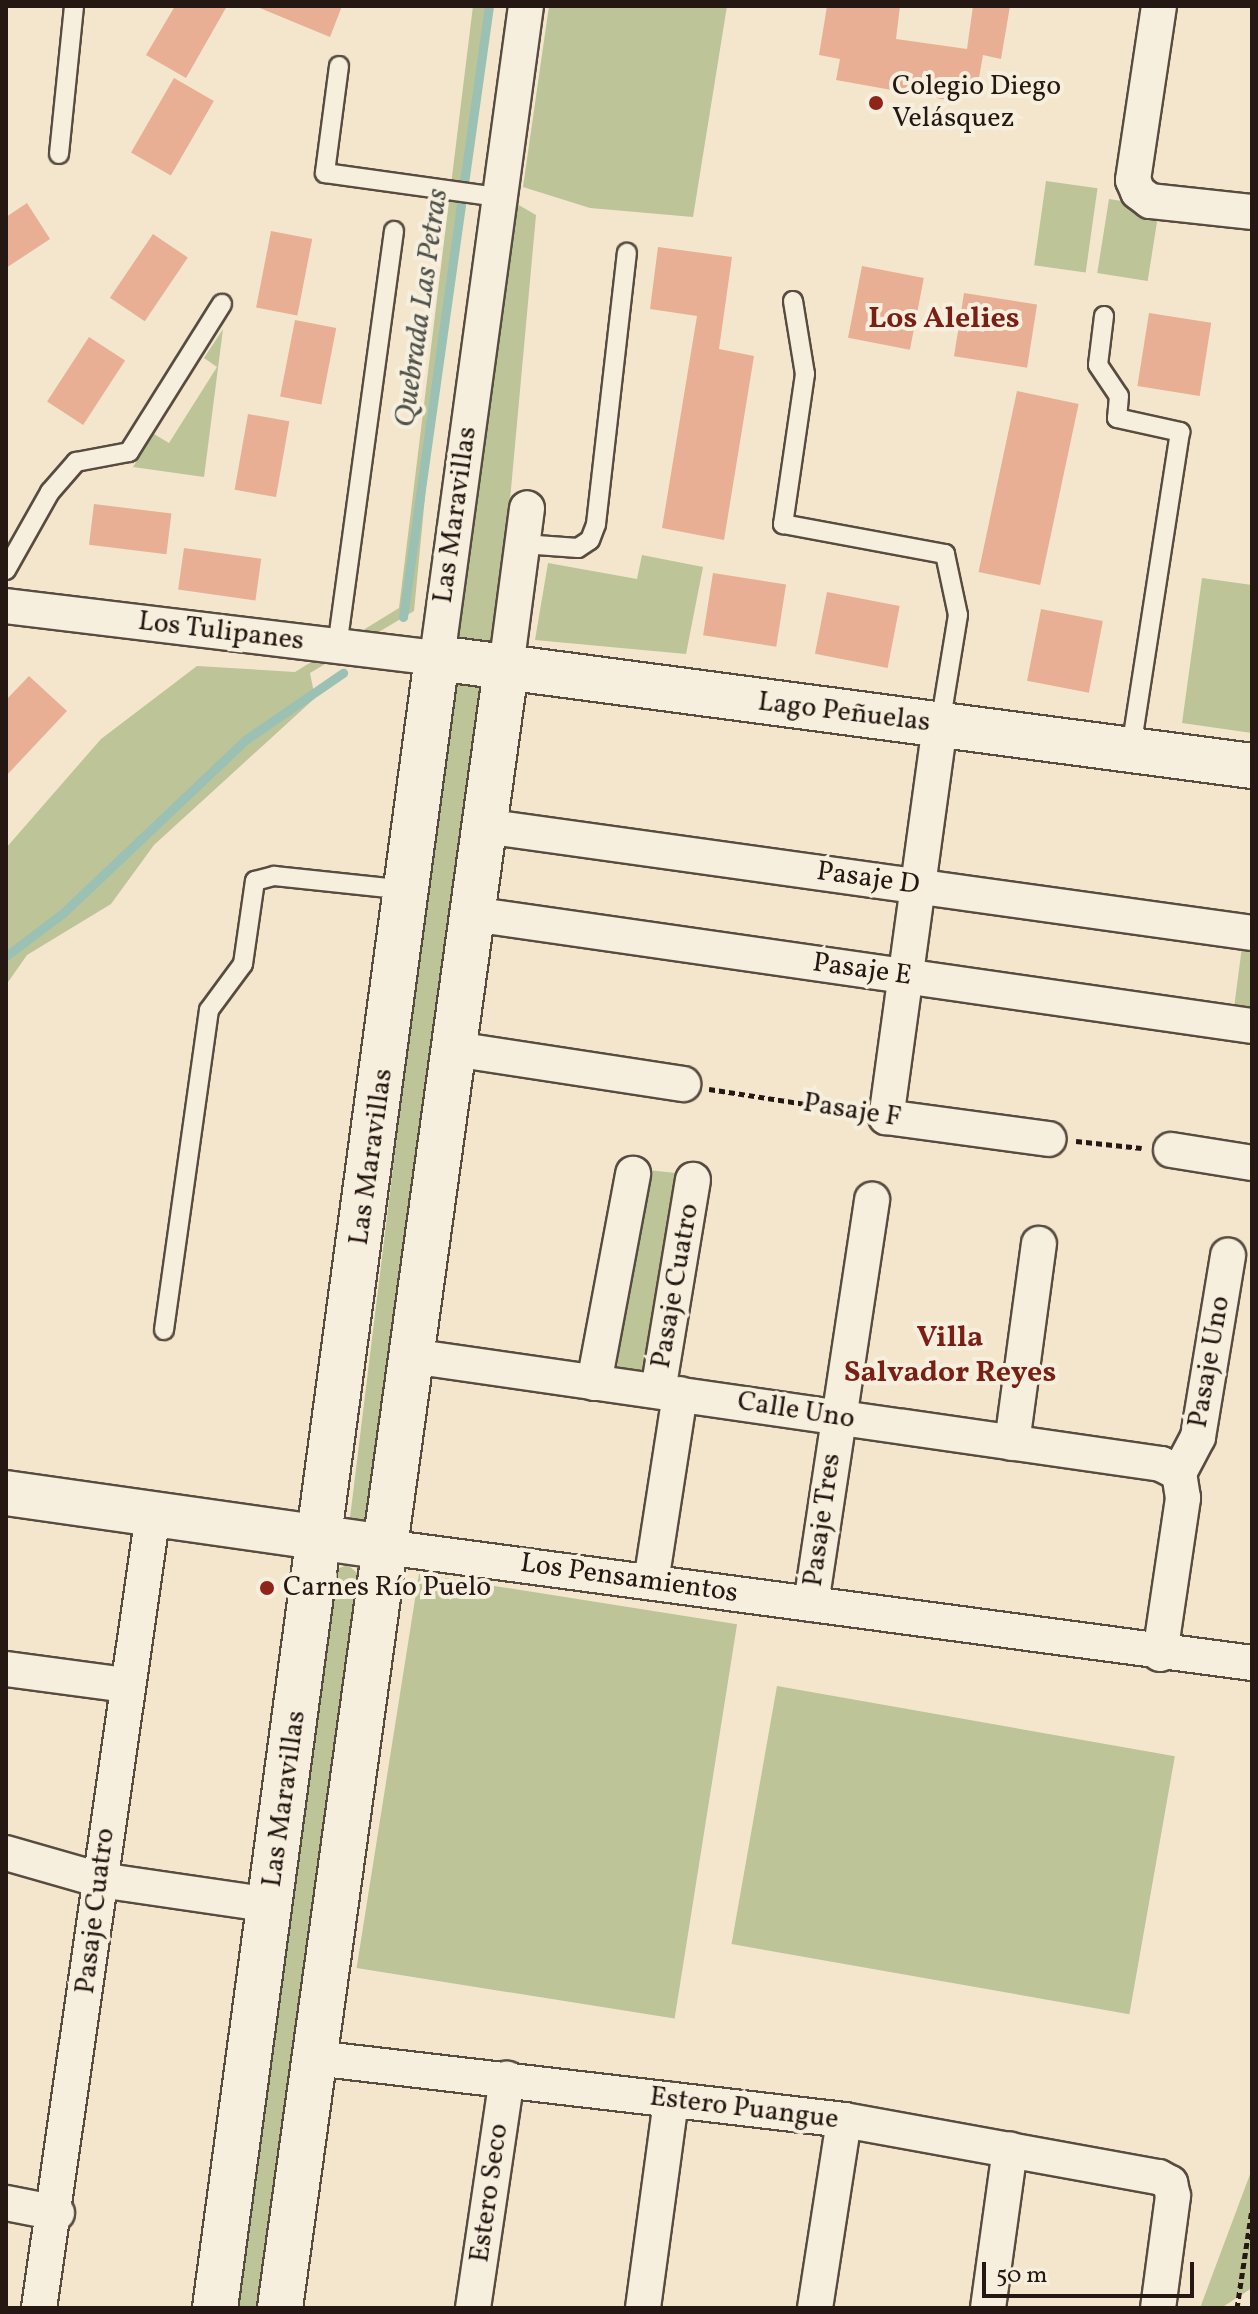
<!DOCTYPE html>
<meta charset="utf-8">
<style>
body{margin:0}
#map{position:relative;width:1258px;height:2314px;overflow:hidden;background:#f3e6cd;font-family:Vollkorn,serif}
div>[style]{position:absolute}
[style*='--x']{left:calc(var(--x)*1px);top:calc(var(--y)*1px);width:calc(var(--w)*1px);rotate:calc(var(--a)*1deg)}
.green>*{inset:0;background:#bcc498;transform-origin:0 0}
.stream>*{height:9px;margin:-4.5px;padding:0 4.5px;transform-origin:4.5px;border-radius:4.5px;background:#9bc0b4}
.building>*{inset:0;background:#e8af94;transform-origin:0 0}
.path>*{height:5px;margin-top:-2.5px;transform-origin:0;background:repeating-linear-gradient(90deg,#251711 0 6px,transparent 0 10px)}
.roads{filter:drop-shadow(2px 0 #584b40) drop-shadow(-2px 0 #584b40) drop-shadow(0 2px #584b40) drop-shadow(0 -2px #584b40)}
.lane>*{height:18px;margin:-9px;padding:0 9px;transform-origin:9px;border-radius:9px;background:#f7efde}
.street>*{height:34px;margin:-17px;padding:0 17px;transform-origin:17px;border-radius:17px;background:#f7efde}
.secondary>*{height:44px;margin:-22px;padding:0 22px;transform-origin:22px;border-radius:22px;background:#f7efde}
.dots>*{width:22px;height:22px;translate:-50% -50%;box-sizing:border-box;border:4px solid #f7efde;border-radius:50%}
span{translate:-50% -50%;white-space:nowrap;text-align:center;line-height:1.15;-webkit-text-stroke:8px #f7efde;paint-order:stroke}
.poi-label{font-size:28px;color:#251711}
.left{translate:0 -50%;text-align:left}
.street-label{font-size:28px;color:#251711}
.water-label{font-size:30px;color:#4e524a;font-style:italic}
.neighbourhood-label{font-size:30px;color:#7a1f14;font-weight:700}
.frame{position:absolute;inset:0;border:8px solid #251711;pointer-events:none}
.scale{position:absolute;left:982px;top:2262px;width:212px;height:36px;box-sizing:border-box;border:4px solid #251711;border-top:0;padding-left:10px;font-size:24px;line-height:28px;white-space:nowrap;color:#251711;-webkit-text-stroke:6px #f7efde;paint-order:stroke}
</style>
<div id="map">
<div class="green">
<div style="clip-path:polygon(473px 6px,487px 6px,481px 95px,438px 363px,414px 611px,310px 673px,315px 698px,154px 845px,111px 904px,27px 955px,6px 985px,6px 848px,101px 739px,197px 666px,295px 672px,399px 608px)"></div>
<div style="clip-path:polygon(549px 6px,727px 6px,693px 217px,590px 208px,523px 187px)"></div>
<div style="left:1046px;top:181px;width:52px;height:85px;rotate:8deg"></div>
<div style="left:1109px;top:199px;width:51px;height:75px;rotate:9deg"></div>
<div style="clip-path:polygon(517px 204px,536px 215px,510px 500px,489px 650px,457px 646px)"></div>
<div style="clip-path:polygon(223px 329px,204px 477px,133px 467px,154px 434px,169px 443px,217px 367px,204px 358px)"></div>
<div style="clip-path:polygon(642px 555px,703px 567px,686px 654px,535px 640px,548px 563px,637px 579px)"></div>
<div style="clip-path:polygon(1202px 578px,1252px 585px,1252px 733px,1182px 723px)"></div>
<div style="left:453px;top:679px;width:32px;height:854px;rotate:7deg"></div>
<div style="clip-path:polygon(1243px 939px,1252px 940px,1252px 1012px,1234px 1008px)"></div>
<div style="left:638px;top:1169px;width:50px;height:213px;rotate:6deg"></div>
<div style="clip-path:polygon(348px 1565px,365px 1580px,257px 2308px,229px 2308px,331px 1571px)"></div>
<div style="left:419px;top:1574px;width:322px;height:399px;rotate:9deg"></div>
<div style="left:777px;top:1686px;width:404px;height:262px;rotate:10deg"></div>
<div style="clip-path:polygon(1252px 2169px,1252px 2288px,1221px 2308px,1200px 2308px)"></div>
</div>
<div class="stream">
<div style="--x:403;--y:617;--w:617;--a:-81.99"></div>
<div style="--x:6;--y:956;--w:71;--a:-37"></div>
<div style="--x:63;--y:913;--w:251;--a:-43.5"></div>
<div style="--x:245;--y:740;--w:119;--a:-34.4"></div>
</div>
<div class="building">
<div style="clip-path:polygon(175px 6px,227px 6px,186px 78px,146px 55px)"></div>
<div style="clip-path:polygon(255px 6px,342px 6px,330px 37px)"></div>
<div style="clip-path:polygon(827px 6px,900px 6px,896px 39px,967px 49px,973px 6px,1010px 6px,1001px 59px,983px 55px,977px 89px,955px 85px,953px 101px,836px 80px,840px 59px,819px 55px)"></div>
<div style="left:174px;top:78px;width:46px;height:86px;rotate:30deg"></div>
<div style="clip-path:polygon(27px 203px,50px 239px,6px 268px,6px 217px)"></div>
<div style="left:271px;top:231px;width:42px;height:78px;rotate:11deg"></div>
<div style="left:153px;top:234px;width:42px;height:77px;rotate:34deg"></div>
<div style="clip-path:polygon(658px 247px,732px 257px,719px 349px,754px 356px,724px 540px,662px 528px,697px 316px,650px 309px)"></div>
<div style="left:862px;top:266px;width:63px;height:73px;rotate:11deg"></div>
<div style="left:964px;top:293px;width:74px;height:64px;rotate:9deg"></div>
<div style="left:1149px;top:313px;width:63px;height:74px;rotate:9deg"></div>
<div style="left:295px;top:320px;width:42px;height:78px;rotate:11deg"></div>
<div style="left:89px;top:337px;width:43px;height:77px;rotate:33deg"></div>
<div style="left:1017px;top:391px;width:63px;height:185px;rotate:12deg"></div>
<div style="left:248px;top:414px;width:42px;height:77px;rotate:10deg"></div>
<div style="left:94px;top:504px;width:78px;height:41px;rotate:7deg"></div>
<div style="left:184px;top:548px;width:78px;height:42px;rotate:8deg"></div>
<div style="left:713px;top:573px;width:74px;height:63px;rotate:9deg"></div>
<div style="left:827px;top:592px;width:74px;height:63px;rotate:11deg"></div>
<div style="left:1041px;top:609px;width:63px;height:73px;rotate:11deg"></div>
<div style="clip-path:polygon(29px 676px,67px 711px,6px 776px,6px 700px)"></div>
</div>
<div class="path">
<div style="--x:709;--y:1089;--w:150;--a:8.8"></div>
<div style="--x:1076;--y:1141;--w:66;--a:6.1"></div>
<div style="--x:1237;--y:2308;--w:100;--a:-81.4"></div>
</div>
<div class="roads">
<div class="lane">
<div style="--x:339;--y:66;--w:108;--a:97.5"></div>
<div style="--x:325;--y:173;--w:175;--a:7.9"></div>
<div style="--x:59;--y:154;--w:149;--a:-84.2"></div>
<div style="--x:793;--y:301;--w:74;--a:80.7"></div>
<div style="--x:805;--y:374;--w:152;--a:98.3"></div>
<div style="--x:783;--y:524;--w:165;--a:10.5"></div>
<div style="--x:945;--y:554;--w:62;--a:78"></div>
<div style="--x:958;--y:615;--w:111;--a:99.3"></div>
<div style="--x:1104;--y:316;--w:49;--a:97"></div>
<div style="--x:1098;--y:365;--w:37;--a:56"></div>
<div style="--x:1119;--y:396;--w:22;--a:95"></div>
<div style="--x:1117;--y:418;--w:65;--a:12.5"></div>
<div style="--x:1180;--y:432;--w:322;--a:98.8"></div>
<div style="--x:523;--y:544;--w:55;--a:4.2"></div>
<div style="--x:578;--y:548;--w:14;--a:-34"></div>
<div style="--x:590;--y:540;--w:17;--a:-69"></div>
<div style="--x:596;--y:524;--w:273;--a:-83.5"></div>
<div style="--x:6;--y:570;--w:90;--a:-60.6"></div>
<div style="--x:50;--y:492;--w:40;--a:-49"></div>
<div style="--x:76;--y:462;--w:54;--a:-10.7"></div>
<div style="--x:129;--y:452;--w:175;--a:-57.9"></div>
<div style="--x:337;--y:647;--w:420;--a:-82.2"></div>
<div style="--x:164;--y:1330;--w:323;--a:-82"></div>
<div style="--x:209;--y:1010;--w:57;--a:-53.5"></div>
<div style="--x:243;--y:964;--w:84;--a:-81.8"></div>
<div style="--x:255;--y:881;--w:20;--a:-15"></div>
<div style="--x:274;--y:876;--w:134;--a:6"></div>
</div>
<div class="street">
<div style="--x:1159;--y:6;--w:176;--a:98.5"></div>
<div style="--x:1133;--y:180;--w:13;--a:67"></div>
<div style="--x:1138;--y:192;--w:15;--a:37"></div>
<div style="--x:1150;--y:201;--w:103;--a:6.2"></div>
<div style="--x:6;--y:606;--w:434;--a:6.9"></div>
<div style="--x:437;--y:658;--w:658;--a:-82.23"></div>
<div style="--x:506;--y:668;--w:161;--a:-82.5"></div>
<div style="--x:940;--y:725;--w:396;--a:97.8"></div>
<div style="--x:886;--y:1117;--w:164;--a:7.7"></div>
<div style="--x:484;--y:826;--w:775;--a:7.93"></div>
<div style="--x:472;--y:914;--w:788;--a:8.17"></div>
<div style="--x:454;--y:1049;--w:232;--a:8.7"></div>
<div style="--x:1171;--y:1150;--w:82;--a:9.1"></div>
<div style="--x:411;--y:1356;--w:758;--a:8.19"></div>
<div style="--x:1161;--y:1464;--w:20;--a:27"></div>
<div style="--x:594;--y:1383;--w:213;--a:-79.4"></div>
<div style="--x:658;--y:1391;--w:214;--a:-80.6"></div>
<div style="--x:1012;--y:1443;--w:201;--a:-82.3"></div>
<div style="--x:1179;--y:1473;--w:41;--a:-62.2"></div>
<div style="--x:1198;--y:1437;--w:184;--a:-80.6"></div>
<div style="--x:385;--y:1547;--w:875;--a:7.62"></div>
<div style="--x:651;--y:1582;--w:190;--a:-81.2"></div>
<div style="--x:811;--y:1604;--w:409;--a:-81.4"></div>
<div style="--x:1160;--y:1654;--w:158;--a:-81.6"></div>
<div style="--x:1183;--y:1498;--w:25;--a:-99"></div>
<div style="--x:6;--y:1669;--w:121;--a:7.6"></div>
<div style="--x:6;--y:1853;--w:98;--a:16"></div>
<div style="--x:100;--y:1880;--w:173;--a:8.3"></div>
<div style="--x:315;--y:2058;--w:533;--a:6.68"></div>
<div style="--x:844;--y:2120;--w:320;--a:10.3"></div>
<div style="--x:1159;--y:2177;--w:13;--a:29"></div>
<div style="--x:1170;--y:2183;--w:13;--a:77"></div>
<div style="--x:1173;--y:2196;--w:113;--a:97.6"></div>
<div style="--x:6;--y:2203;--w:52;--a:11.1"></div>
<div style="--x:39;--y:2308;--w:802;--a:-81.83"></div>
<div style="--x:473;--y:2308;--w:232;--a:-81.6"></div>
<div style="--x:643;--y:2308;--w:210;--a:-82.3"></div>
<div style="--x:815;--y:2308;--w:190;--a:-81.2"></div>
<div style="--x:988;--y:2308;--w:160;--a:-82.1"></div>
</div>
<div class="secondary">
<div style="--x:6;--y:1493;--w:383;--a:8.1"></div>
<div style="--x:215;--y:2308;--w:1665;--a:-82.34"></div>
<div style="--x:437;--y:658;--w:822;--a:7.55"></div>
<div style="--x:280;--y:2308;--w:1655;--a:-82.15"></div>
</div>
</div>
<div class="dots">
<div style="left:876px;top:103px;background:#8f2418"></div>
<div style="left:267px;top:1588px;background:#8f2418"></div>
</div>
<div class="poi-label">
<span class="left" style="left:892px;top:103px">Colegio Diego<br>Velásquez</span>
<span class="left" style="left:283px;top:1588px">Carnes Río Puelo</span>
</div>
<div class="street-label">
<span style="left:456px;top:515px;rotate:-82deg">Las Maravillas</span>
<span style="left:221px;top:632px;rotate:7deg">Los Tulipanes</span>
<span style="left:844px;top:713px;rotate:7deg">Lago Peñuelas</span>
<span style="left:868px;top:879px;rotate:8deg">Pasaje D</span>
<span style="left:862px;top:970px;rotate:8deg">Pasaje E</span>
<span style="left:852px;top:1111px;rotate:9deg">Pasaje F</span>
<span style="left:372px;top:1157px;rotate:-82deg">Las Maravillas</span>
<span style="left:676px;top:1286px;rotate:-80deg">Pasaje Cuatro</span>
<span style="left:1210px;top:1362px;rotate:-80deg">Pasaje Uno</span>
<span style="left:796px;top:1411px;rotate:9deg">Calle Uno</span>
<span style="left:823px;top:1520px;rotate:-82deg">Pasaje Tres</span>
<span style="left:629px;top:1579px;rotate:8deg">Los Pensamientos</span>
<span style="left:285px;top:1799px;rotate:-82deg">Las Maravillas</span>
<span style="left:96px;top:1911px;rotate:-83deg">Pasaje Cuatro</span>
<span style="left:744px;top:2109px;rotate:7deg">Estero Puangue</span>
<span style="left:490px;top:2193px;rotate:-82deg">Estero Seco</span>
</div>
<div class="water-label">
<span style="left:422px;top:308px;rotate:-82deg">Quebrada Las Petras</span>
</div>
<div class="neighbourhood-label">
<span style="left:944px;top:319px">Los Alelies</span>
<span style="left:950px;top:1355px">Villa<br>Salvador Reyes</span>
</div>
<div class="frame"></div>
<div class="scale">50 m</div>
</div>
